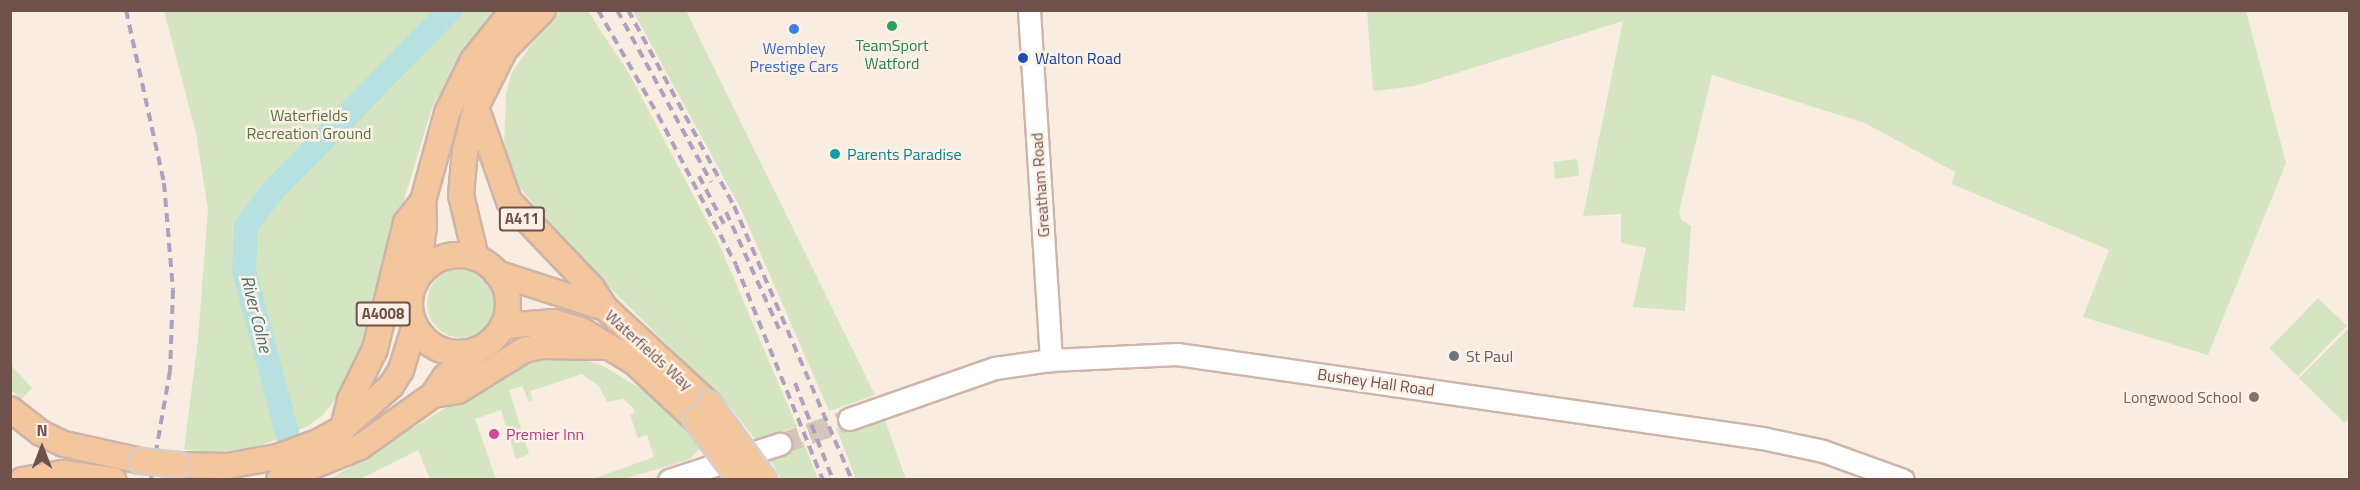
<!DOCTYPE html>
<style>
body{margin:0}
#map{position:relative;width:2360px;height:490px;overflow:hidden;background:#f9ece0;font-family:"Titillium Web",sans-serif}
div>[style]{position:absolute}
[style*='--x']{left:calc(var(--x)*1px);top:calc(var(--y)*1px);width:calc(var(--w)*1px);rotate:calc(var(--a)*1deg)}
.green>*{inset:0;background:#d5e5c1;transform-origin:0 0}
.round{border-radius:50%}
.river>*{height:24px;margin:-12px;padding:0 12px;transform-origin:12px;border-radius:12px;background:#b7e0e0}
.secondary-tunnel>*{height:21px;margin-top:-10.5px;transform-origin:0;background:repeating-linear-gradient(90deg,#d6c5ba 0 21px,transparent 0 31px)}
.roads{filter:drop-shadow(2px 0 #ceb4a9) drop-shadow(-2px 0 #ceb4a9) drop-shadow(0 2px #ceb4a9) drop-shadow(0 -2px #ceb4a9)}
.secondary>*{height:21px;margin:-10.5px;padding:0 10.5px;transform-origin:10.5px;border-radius:10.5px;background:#fff}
.primary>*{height:24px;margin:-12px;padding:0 12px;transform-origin:12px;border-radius:12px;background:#f3c69e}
.primary>.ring{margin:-12px;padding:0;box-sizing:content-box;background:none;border:24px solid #f3c69e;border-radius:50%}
.rail>*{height:4px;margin-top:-2px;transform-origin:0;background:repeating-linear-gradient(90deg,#ada1c0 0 9px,transparent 0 15px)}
.bridges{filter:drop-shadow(2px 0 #d6cecc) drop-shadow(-2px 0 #d6cecc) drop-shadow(0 2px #d6cecc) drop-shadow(0 -2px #d6cecc)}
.primary-bridge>*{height:24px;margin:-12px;padding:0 12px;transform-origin:12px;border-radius:12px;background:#f3c69e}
.dots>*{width:16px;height:16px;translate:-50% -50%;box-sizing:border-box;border:3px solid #fdf0e6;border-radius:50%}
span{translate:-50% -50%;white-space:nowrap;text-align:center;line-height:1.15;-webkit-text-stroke:5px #fdf0e6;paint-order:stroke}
.shield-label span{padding:2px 4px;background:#fdf0e6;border:2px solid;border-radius:4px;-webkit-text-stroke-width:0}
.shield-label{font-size:15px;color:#6e514a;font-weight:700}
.leisure-label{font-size:16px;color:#27864d}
.shop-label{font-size:16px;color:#366cbe}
.transit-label{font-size:16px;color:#164399}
.left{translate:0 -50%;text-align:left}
.park-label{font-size:16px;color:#597343}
.culture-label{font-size:16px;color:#0d838f}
.street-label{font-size:16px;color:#6e514a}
.worship-label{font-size:16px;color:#5b616d}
.education-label{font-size:16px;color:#785e54}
.right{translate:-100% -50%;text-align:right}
.hotel-label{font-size:16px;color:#b23c85}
.water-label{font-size:18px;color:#407272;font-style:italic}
.frame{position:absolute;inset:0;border:12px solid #6e514a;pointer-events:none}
.north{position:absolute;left:12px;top:418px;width:60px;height:60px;-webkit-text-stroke:4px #fdf0e6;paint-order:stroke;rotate:0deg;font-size:16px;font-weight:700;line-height:24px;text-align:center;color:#6e514a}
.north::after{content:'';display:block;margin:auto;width:21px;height:27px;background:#6e514a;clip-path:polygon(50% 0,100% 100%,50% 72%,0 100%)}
</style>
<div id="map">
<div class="green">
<div style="clip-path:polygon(164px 11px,500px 11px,474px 35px,432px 108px,381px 275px,362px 355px,347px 384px,323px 415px,308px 426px,260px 446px,209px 454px,184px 449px,198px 340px,208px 210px,196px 133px)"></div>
<div style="clip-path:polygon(560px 11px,588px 11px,630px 75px,720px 246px,797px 427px,755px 439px,730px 407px,573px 251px,514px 181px,504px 147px,506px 94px,511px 74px,549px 19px)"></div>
<div style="clip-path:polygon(633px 11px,686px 11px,875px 395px,829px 411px,742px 211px)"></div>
<div style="clip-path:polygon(1367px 11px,2246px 11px,2286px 163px,2208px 355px,2083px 317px,2109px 250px,1952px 184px,1955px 172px,1865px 123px,1712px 75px,1679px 211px,1681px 220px,1691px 226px,1685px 311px,1633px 307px,1646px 248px,1621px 243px,1621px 214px,1583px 216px,1623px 21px,1415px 86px,1373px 91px)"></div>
<div style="left:1577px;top:159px;width:17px;height:24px;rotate:83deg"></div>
<div class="round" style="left:427px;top:268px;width:70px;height:70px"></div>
<div style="left:2318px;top:298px;width:40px;height:70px;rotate:44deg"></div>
<div style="clip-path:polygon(2348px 329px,2350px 418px,2345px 423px,2299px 378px)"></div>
<div style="clip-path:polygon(570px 355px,603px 366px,648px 393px,703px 445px,690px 459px,665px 467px,624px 479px,593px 479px,654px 457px,647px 435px,638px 438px,630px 415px,635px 413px,633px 408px,623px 399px,607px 402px,599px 386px,582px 374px,530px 391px,533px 400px,529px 402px,522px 386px,509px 390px,529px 454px,516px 459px,501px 410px,475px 419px,496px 479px,430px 479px,418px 450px,360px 479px,329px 480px,525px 359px)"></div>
<div style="clip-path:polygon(11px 365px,32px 388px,21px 400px,11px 390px)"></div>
<div style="clip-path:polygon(883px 415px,906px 479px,856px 479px,836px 428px)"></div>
<div style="clip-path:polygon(803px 441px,818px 479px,781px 479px,769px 458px)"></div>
</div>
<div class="river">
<div style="--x:297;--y:471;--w:208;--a:-104.8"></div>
<div style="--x:244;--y:270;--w:44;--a:-87.4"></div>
<div style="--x:246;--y:226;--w:39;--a:-53"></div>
<div style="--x:269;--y:195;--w:259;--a:-45.6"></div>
</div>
<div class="secondary-tunnel">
<div style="--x:780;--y:444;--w:73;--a:-19.9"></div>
</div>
<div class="roads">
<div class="secondary">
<div style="--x:1029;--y:10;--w:351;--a:86.4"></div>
<div style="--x:849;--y:419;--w:155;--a:-19.3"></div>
<div style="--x:995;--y:368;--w:57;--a:-8.1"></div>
<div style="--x:1051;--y:360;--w:126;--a:-2.7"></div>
<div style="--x:1177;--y:354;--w:591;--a:8.17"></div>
<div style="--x:1762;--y:438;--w:62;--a:12"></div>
<div style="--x:1823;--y:451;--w:85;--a:19.9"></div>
<div style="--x:669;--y:480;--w:117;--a:-18"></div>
</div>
<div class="primary">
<div style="--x:476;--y:107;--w:100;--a:70.7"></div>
<div style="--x:509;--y:201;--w:120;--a:46.3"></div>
<div style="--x:592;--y:288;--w:24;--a:57"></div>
<div class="ring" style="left:410px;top:255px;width:74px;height:74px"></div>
<div style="--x:476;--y:258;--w:65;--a:-103.4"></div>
<div style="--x:461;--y:195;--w:44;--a:-84.8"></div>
<div style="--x:465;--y:151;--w:45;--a:-76"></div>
<div style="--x:476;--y:107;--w:65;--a:-63.4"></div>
<div style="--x:505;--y:49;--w:54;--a:-45.7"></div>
<div style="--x:496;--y:273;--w:114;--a:17.8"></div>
<div style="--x:605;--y:308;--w:142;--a:42.7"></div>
<div style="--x:416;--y:281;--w:55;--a:-81.6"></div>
<div style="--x:424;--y:227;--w:26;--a:-92"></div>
<div style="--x:423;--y:201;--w:91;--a:-74.7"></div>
<div style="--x:447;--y:113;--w:59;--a:-63.9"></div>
<div style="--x:473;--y:60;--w:64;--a:-51.3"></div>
<div style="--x:504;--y:326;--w:50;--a:-4.6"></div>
<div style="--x:554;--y:322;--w:30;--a:17"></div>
<div style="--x:583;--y:331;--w:60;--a:31.3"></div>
<div style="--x:634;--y:362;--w:85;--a:43.1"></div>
<div style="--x:433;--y:395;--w:25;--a:-9"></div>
<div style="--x:458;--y:391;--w:78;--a:-31.8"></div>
<div style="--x:524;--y:350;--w:19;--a:-12"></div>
<div style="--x:543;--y:346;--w:67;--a:0.9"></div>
<div style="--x:10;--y:409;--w:39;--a:38"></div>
<div style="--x:41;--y:433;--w:25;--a:26"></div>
<div style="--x:64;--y:444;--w:79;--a:12.4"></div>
<div style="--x:343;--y:428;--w:29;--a:-76"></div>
<div style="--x:350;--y:400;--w:57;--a:-63.9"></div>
<div style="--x:375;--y:349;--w:130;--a:-76.2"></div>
<div style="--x:406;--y:223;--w:28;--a:-52"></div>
<div style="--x:178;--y:465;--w:49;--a:1.2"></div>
<div style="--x:227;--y:466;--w:51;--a:-10.2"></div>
<div style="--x:277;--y:457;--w:44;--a:-20.1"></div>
<div style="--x:318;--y:442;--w:29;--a:-29"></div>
<div style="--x:343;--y:428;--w:64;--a:-41.2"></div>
<div style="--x:391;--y:386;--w:19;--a:-58"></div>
<div style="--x:401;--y:370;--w:47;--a:-72.7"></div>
<div style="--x:22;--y:480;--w:42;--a:-9.7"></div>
<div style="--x:63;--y:473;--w:51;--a:7.8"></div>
<div style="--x:279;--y:480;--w:87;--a:-22.2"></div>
<div style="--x:360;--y:447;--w:90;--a:-35.5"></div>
<div style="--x:433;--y:395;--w:22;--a:-56"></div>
<div style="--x:445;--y:377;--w:42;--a:-40.2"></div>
</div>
</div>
<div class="rail">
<div style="--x:126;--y:10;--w:177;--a:77.6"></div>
<div style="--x:164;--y:183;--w:107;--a:85.2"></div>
<div style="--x:173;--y:290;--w:81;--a:92.1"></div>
<div style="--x:170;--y:371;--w:111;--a:99.9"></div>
<div style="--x:598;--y:10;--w:121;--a:60.3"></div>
<div style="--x:658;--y:115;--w:169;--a:62.5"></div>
<div style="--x:736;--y:265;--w:232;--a:68"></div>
<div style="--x:617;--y:10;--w:196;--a:61.3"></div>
<div style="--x:628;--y:10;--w:223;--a:61.6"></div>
<div style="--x:734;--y:206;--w:298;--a:66.7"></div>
<div style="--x:699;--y:176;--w:54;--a:62.5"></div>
<div style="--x:726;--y:212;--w:128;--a:65.6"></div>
<div style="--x:795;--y:383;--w:104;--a:68.6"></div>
</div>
<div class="bridges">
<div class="primary-bridge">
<div style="--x:709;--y:404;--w:94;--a:54.1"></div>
<div style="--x:696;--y:420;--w:75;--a:53.1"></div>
<div style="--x:141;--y:461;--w:37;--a:6"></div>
</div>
</div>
<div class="dots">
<div style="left:892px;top:26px;background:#2e9e5b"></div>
<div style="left:794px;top:29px;background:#3f7fe0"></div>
<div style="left:1023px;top:58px;background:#1a4fb4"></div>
<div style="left:835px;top:154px;background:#0f9aa8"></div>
<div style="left:1454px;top:356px;background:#6b7280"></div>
<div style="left:2254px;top:397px;background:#8d6e63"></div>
<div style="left:494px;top:434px;background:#d1479c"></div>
</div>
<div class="shield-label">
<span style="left:522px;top:219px">A411</span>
<span style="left:383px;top:314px">A4008</span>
</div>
<div class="leisure-label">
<span style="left:892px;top:54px">TeamSport<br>Watford</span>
</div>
<div class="shop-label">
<span style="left:794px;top:57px">Wembley<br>Prestige Cars</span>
</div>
<div class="transit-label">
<span class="left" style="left:1035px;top:58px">Walton Road</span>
</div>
<div class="park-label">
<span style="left:309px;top:124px">Waterfields<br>Recreation Ground</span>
</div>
<div class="culture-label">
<span class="left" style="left:847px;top:154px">Parents Paradise</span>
</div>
<div class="street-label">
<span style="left:1040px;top:185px;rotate:-94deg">Greatham Road</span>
<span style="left:649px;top:350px;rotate:42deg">Waterfields Way</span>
<span style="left:1376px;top:382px;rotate:8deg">Bushey Hall Road</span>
</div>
<div class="worship-label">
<span class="left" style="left:1466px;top:356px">St Paul</span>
</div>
<div class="education-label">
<span class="right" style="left:2242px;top:397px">Longwood School</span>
</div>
<div class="hotel-label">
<span class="left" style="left:506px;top:434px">Premier Inn</span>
</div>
<div class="water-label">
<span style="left:256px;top:314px;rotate:76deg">River Colne</span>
</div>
<div class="frame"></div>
<div class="north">N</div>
</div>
